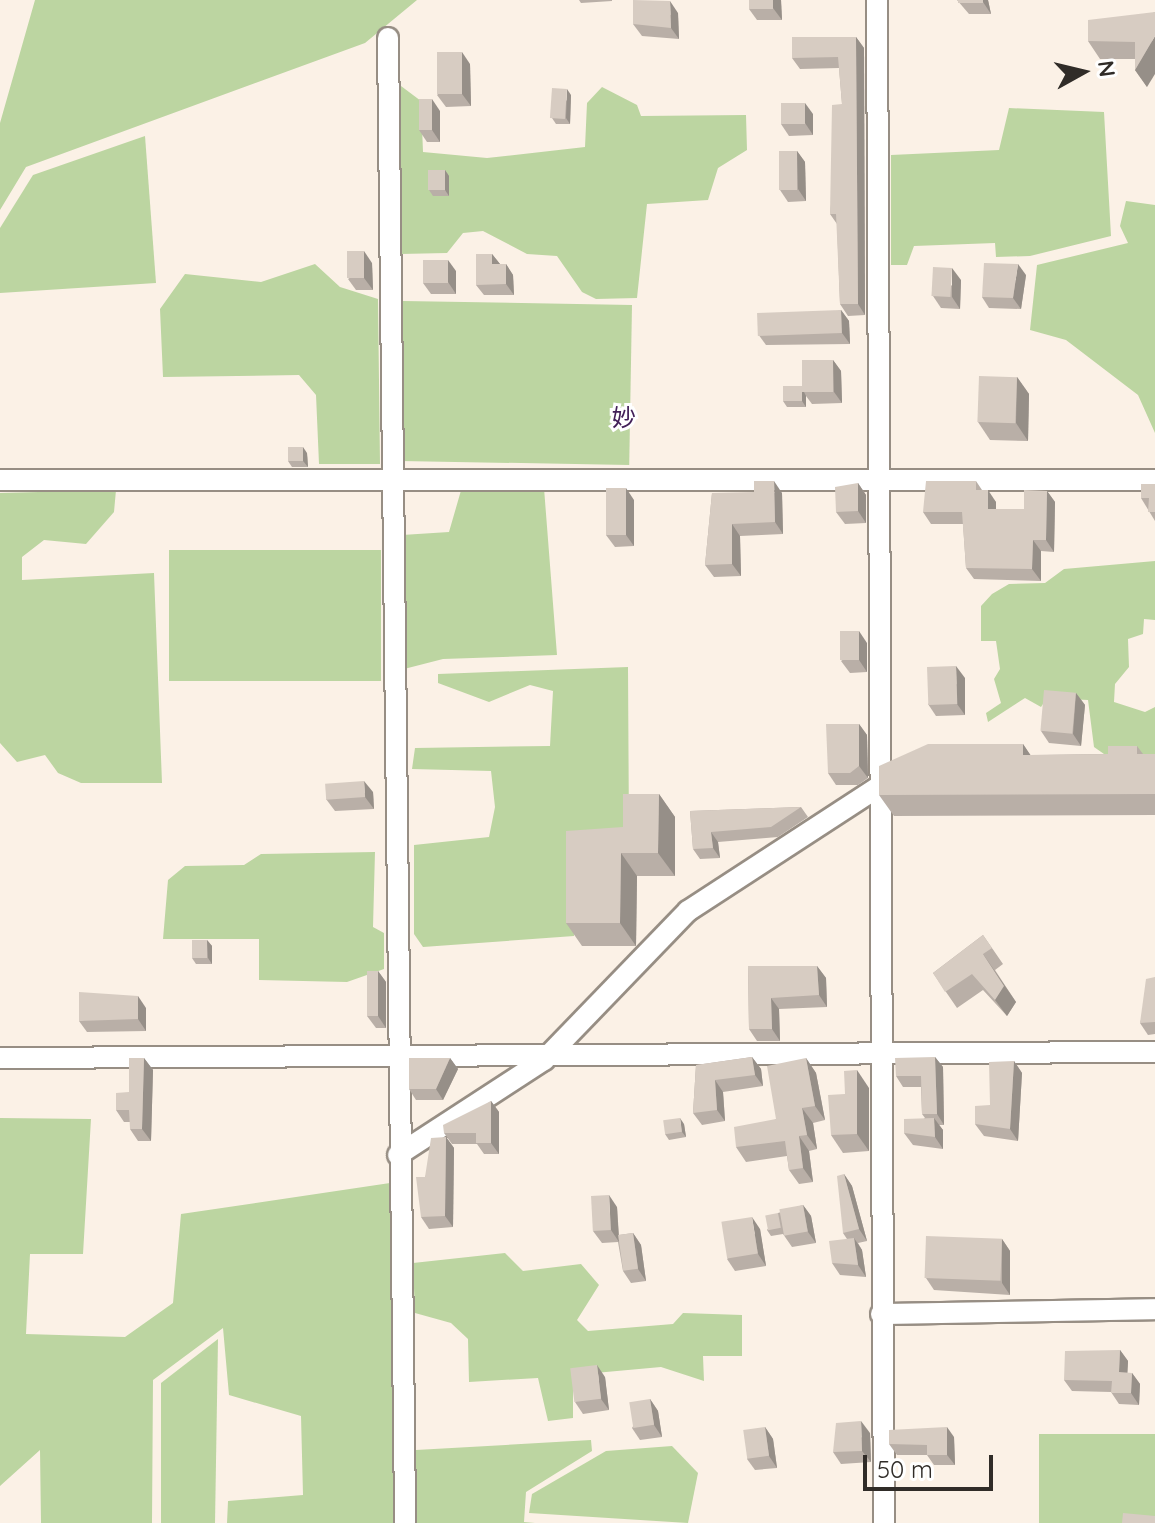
<!DOCTYPE html>
<meta charset="utf-8">
<style>
body{margin:0}
#map{position:relative;width:1155px;height:1523px;overflow:hidden;background:#fbf1e6;font-family:Quicksand,"Noto Sans JP",sans-serif}
div>[style]{position:absolute}
[style*='--x']{left:calc(var(--x)*1px);top:calc(var(--y)*1px);width:calc(var(--w)*1px);rotate:calc(var(--a)*1deg)}
.green>*{inset:0;background:#bcd5a1;transform-origin:0 0}
.roads{filter:drop-shadow(2px 0 #978e84) drop-shadow(-2px 0 #978e84) drop-shadow(0 2px #978e84) drop-shadow(0 -2px #978e84)}
.street>*{height:20px;margin:-10px;padding:0 10px;transform-origin:10px;border-radius:10px;background:#fff}
.wall>*{inset:0;background:#b9afa7}
.shaded-wall>*{inset:0;background:#968f88}
.building>*{inset:0;background:#d7ccc2;transform-origin:0 0}
span{translate:-50% -50%;white-space:nowrap;text-align:center;line-height:1.15;-webkit-text-stroke:6px #fff;paint-order:stroke}
.quarter-label{font-size:24px;color:#422058}
.north{position:absolute;left:1043px;top:32px;width:80px;height:80px;-webkit-text-stroke:6px #fff;paint-order:stroke;rotate:82deg;font-size:22px;font-weight:700;line-height:32px;text-align:center;color:#302c28}
.north::after{content:'';display:block;margin:auto;width:28px;height:36px;background:#302c28;clip-path:polygon(50% 0,100% 100%,50% 72%,0 100%)}
.scale{position:absolute;left:863px;top:1455px;width:130px;height:36px;box-sizing:border-box;border:4px solid #302c28;border-top:0;padding-left:10px;font-size:24px;line-height:28px;white-space:nowrap;color:#302c28;-webkit-text-stroke:6px #fff;paint-order:stroke}
</style>
<div id="map">
<div class="green">
<div style="clip-path:polygon(35px 0,417px 0,365px 43px,26px 167px,0 210px,0 123px)"></div>
<div style="clip-path:polygon(401px 86px,421px 101px,423px 152px,487px 158px,585px 147px,587px 103px,602px 87px,637px 105px,641px 116px,746px 115px,747px 150px,718px 168px,708px 200px,647px 204px,637px 298px,596px 299px,582px 292px,557px 256px,527px 254px,483px 231px,463px 233px,447px 253px,400px 254px)"></div>
<div style="clip-path:polygon(1009px 108px,1104px 112px,1111px 236px,1030px 256px,996px 257px,995px 243px,914px 246px,907px 265px,891px 265px,891px 155px,999px 150px)"></div>
<div style="clip-path:polygon(145px 136px,156px 283px,0 293px,0 228px,33px 175px)"></div>
<div style="clip-path:polygon(1126px 201px,1155px 205px,1155px 433px,1138px 395px,1066px 340px,1030px 330px,1037px 265px,1128px 243px,1120px 226px)"></div>
<div style="clip-path:polygon(315px 264px,340px 287px,378px 299px,380px 464px,319px 464px,316px 395px,299px 375px,163px 377px,160px 309px,185px 274px,261px 282px)"></div>
<div style="left:632px;top:305px;width:160px;height:229px;rotate:91deg"></div>
<div style="clip-path:polygon(462px 487px,544px 488px,557px 655px,443px 659px,404px 669px,402px 535px,449px 532px)"></div>
<div style="clip-path:polygon(116px 490px,114px 512px,86px 544px,44px 540px,22px 557px,22px 580px,154px 573px,162px 783px,81px 783px,58px 773px,45px 755px,17px 762px,0 743px,0 493px)"></div>
<div style="left:381px;top:550px;width:131px;height:212px;rotate:90deg"></div>
<div style="clip-path:polygon(1155px 561px,1155px 620px,1144px 619px,1143px 634px,1128px 639px,1129px 667px,1115px 684px,1114px 702px,1145px 712px,1155px 707px,1155px 762px,1114px 761px,1094px 747px,1088px 700px,1047px 698px,1041px 707px,1025px 698px,988px 722px,986px 713px,1001px 703px,994px 679px,1000px 669px,996px 641px,981px 641px,981px 606px,992px 594px,1009px 584px,1045px 583px,1064px 569px)"></div>
<div style="clip-path:polygon(628px 667px,629px 837px,572px 843px,574px 936px,423px 947px,414px 934px,414px 845px,489px 837px,495px 807px,491px 771px,412px 769px,415px 748px,550px 746px,553px 691px,530px 685px,489px 702px,438px 683px,438px 674px)"></div>
<div style="clip-path:polygon(375px 852px,373px 927px,384px 933px,384px 969px,347px 982px,259px 980px,259px 939px,163px 939px,168px 880px,185px 866px,244px 865px,261px 854px)"></div>
<div style="clip-path:polygon(0 1118px,91px 1119px,83px 1254px,30px 1254px,26px 1334px,125px 1337px,173px 1303px,181px 1214px,390px 1183px,396px 1523px,227px 1523px,228px 1501px,303px 1495px,301px 1416px,229px 1395px,223px 1328px,153px 1380px,152px 1523px,41px 1523px,40px 1450px,0 1486px)"></div>
<div style="clip-path:polygon(505px 1253px,523px 1271px,581px 1264px,599px 1285px,577px 1320px,588px 1331px,673px 1324px,683px 1313px,742px 1315px,742px 1356px,703px 1356px,704px 1381px,661px 1367px,573px 1375px,573px 1418px,548px 1421px,538px 1378px,469px 1382px,468px 1339px,451px 1323px,415px 1313px,413px 1263px)"></div>
<div style="clip-path:polygon(218px 1339px,215px 1523px,161px 1523px,161px 1383px)"></div>
<div style="left:1039px;top:1434px;width:116px;height:89px"></div>
<div style="clip-path:polygon(591px 1440px,592px 1451px,526px 1492px,524px 1522px,535px 1523px,416px 1523px,416px 1450px)"></div>
<div style="clip-path:polygon(672px 1446px,698px 1473px,688px 1523px,529px 1513px,532px 1494px,606px 1451px)"></div>
</div>
<div class="roads">
<div class="street">
<div style="--x:877;--y:0;--w:1523;--a:89.74"></div>
<div style="--x:388;--y:38;--w:1485;--a:89.34"></div>
<div style="--x:0;--y:480;--w:1155;--a:0"></div>
<div style="--x:0;--y:1058;--w:1155;--a:-0.3"></div>
<div style="--x:398;--y:1155;--w:174;--a:-33.1"></div>
<div style="--x:544;--y:1060;--w:207;--a:-46"></div>
<div style="--x:688;--y:911;--w:227;--a:-33.1"></div>
<div style="--x:881;--y:1314;--w:274;--a:-1"></div>
</div>
</div>
<div class="wall">
<div style="clip-path:polygon(579px 0,612px 0,612px 1px,581px 3px)"></div>
<div style="clip-path:polygon(781px 0,782px 20px,757px 20px,749px 9px)"></div>
<div style="clip-path:polygon(957px 0,988px 0,991px 14px,969px 14px)"></div>
<div style="clip-path:polygon(1155px 12px,1147px 87px,1135px 70px,1135px 59px,1100px 59px,1088px 41px)"></div>
<div style="clip-path:polygon(678px 13px,679px 39px,642px 36px,633px 24px)"></div>
<div style="clip-path:polygon(856px 37px,864px 48px,865px 315px,848px 316px,840px 304px,837px 224px,830px 214px,842px 104px,839px 68px,800px 69px,792px 58px)"></div>
<div style="clip-path:polygon(470px 64px,471px 106px,446px 107px,437px 95px)"></div>
<div style="clip-path:polygon(571px 95px,570px 124px,556px 124px,552px 118px)"></div>
<div style="clip-path:polygon(440px 111px,440px 142px,427px 142px,419px 130px)"></div>
<div style="clip-path:polygon(813px 114px,813px 135px,789px 136px,781px 124px)"></div>
<div style="clip-path:polygon(797px 151px,805px 162px,806px 201px,788px 202px,780px 190px)"></div>
<div style="clip-path:polygon(445px 170px,449px 176px,449px 196px,433px 196px,429px 190px)"></div>
<div style="clip-path:polygon(492px 254px,500px 264px,506px 264px,513px 275px,514px 295px,484px 295px,476px 285px)"></div>
<div style="clip-path:polygon(372px 263px,373px 290px,356px 290px,348px 279px)"></div>
<div style="clip-path:polygon(456px 271px,456px 294px,431px 294px,423px 283px)"></div>
<div style="clip-path:polygon(1026px 275px,1021px 309px,989px 308px,982px 297px)"></div>
<div style="clip-path:polygon(961px 280px,960px 309px,941px 308px,933px 296px)"></div>
<div style="clip-path:polygon(841px 310px,849px 321px,850px 344px,766px 345px,758px 334px)"></div>
<div style="clip-path:polygon(833px 360px,841px 371px,842px 403px,812px 404px,806px 396px,806px 407px,787px 407px,783px 401px,803px 388px)"></div>
<div style="clip-path:polygon(1017px 377px,1029px 394px,1028px 441px,990px 440px,978px 422px)"></div>
<div style="clip-path:polygon(307px 453px,308px 467px,292px 467px,288px 461px)"></div>
<div style="clip-path:polygon(976px 481px,982px 490px,996px 502px,996px 509px,1024px 509px,1047px 491px,1055px 502px,1054px 552px,1041px 551px,1041px 581px,974px 579px,966px 568px,963px 524px,931px 524px,923px 512px)"></div>
<div style="clip-path:polygon(858px 483px,866px 495px,866px 523px,845px 524px,836px 512px)"></div>
<div style="clip-path:polygon(1155px 484px,1155px 521px,1141px 498px)"></div>
<div style="clip-path:polygon(712px 493px,782px 493px,783px 534px,740px 536px,741px 576px,714px 577px,705px 565px)"></div>
<div style="clip-path:polygon(634px 500px,634px 546px,615px 547px,606px 535px)"></div>
<div style="clip-path:polygon(867px 643px,867px 672px,850px 673px,841px 661px)"></div>
<div style="clip-path:polygon(965px 678px,965px 715px,936px 716px,928px 704px)"></div>
<div style="clip-path:polygon(1076px 693px,1085px 705px,1081px 746px,1049px 743px,1041px 731px)"></div>
<div style="clip-path:polygon(859px 724px,867px 735px,868px 778px,858px 785px,836px 785px,828px 773px)"></div>
<div style="clip-path:polygon(1023px 744px,1030px 755px,1108px 754px,1137px 746px,1143px 754px,1155px 754px,1155px 815px,894px 816px,879px 795px)"></div>
<div style="clip-path:polygon(373px 792px,374px 809px,335px 811px,326px 799px)"></div>
<div style="clip-path:polygon(659px 794px,675px 817px,675px 876px,637px 876px,636px 946px,582px 946px,566px 923px,623px 827px)"></div>
<div style="clip-path:polygon(801px 807px,808px 817px,778px 837px,718px 842px,720px 858px,700px 859px,693px 849px,690px 811px)"></div>
<div style="clip-path:polygon(983px 935px,1003px 964px,995px 970px,1016px 1002px,1007px 1016px,983px 990px,957px 1008px,933px 973px)"></div>
<div style="clip-path:polygon(207px 940px,212px 946px,212px 964px,196px 964px,192px 958px)"></div>
<div style="clip-path:polygon(748px 966px,817px 966px,826px 978px,827px 1007px,779px 1009px,780px 1041px,757px 1041px,749px 1029px)"></div>
<div style="clip-path:polygon(378px 971px,386px 982px,386px 1028px,376px 1028px,367px 1016px)"></div>
<div style="clip-path:polygon(1155px 977px,1155px 1034px,1148px 1035px,1140px 1023px)"></div>
<div style="clip-path:polygon(146px 1008px,146px 1031px,87px 1032px,79px 1021px)"></div>
<div style="clip-path:polygon(752px 1057px,761px 1069px,763px 1086px,723px 1092px,725px 1121px,702px 1125px,693px 1113px,696px 1065px)"></div>
<div style="clip-path:polygon(935px 1057px,943px 1067px,944px 1125px,939px 1125px,943px 1130px,943px 1149px,913px 1145px,904px 1133px,925px 1118px,922px 1114px,921px 1087px,903px 1087px,896px 1076px)"></div>
<div style="clip-path:polygon(144px 1058px,153px 1070px,151px 1141px,138px 1141px,130px 1129px,130px 1122px,124px 1122px,116px 1110px,129px 1092px)"></div>
<div style="clip-path:polygon(450px 1058px,458px 1069px,443px 1100px,416px 1100px,409px 1089px)"></div>
<div style="clip-path:polygon(806px 1058px,816px 1073px,825px 1120px,813px 1123px,817px 1149px,809px 1151px,813px 1182px,799px 1184px,789px 1170px,787px 1156px,746px 1162px,736px 1147px,776px 1119px)"></div>
<div style="clip-path:polygon(1014px 1061px,1022px 1073px,1018px 1141px,984px 1136px,975px 1124px,990px 1105px)"></div>
<div style="clip-path:polygon(869px 1088px,869px 1151px,843px 1153px,831px 1135px,845px 1094px)"></div>
<div style="clip-path:polygon(491px 1101px,499px 1112px,499px 1154px,484px 1154px,477px 1144px,452px 1144px,444px 1133px)"></div>
<div style="clip-path:polygon(684px 1124px,686px 1137px,669px 1140px,665px 1134px)"></div>
<div style="clip-path:polygon(446px 1137px,454px 1148px,453px 1227px,429px 1229px,421px 1217px,425px 1177px)"></div>
<div style="clip-path:polygon(844px 1174px,852px 1186px,867px 1241px,858px 1243px,862px 1250px,866px 1277px,840px 1275px,832px 1263px,847px 1239px,843px 1233px)"></div>
<div style="clip-path:polygon(803px 1205px,811px 1216px,816px 1243px,792px 1247px,783px 1234px,771px 1236px,767px 1230px,778px 1213px)"></div>
<div style="clip-path:polygon(617px 1207px,619px 1235px,633px 1233px,641px 1245px,646px 1281px,631px 1283px,623px 1271px,618px 1242px,602px 1243px,593px 1231px)"></div>
<div style="clip-path:polygon(760px 1229px,766px 1266px,735px 1271px,727px 1259px)"></div>
<div style="clip-path:polygon(1002px 1239px,1010px 1251px,1010px 1295px,934px 1290px,926px 1278px)"></div>
<div style="clip-path:polygon(1120px 1350px,1128px 1361px,1127px 1373px,1132px 1373px,1140px 1384px,1139px 1405px,1119px 1404px,1111px 1392px,1072px 1391px,1064px 1380px)"></div>
<div style="clip-path:polygon(605px 1377px,609px 1410px,583px 1414px,575px 1402px)"></div>
<div style="clip-path:polygon(650px 1399px,658px 1411px,662px 1437px,640px 1440px,632px 1428px)"></div>
<div style="clip-path:polygon(765px 1427px,773px 1439px,777px 1468px,755px 1470px,747px 1459px)"></div>
<div style="clip-path:polygon(870px 1433px,871px 1462px,841px 1464px,833px 1452px)"></div>
<div style="clip-path:polygon(954px 1437px,955px 1465px,934px 1465px,927px 1455px,897px 1455px,889px 1444px)"></div>
</div>
<div class="shaded-wall">
<div style="clip-path:polygon(773px 0,781px 0,782px 20px,773px 8px)"></div>
<div style="clip-path:polygon(983px 0,988px 0,991px 14px,983px 2px)"></div>
<div style="clip-path:polygon(670px 1px,678px 13px,679px 39px,671px 28px)"></div>
<div style="clip-path:polygon(1155px 36px,1155px 74px,1147px 87px,1135px 70px)"></div>
<div style="clip-path:polygon(856px 37px,864px 48px,865px 315px,858px 304px)"></div>
<div style="clip-path:polygon(462px 52px,470px 64px,471px 106px,462px 94px)"></div>
<div style="clip-path:polygon(567px 89px,571px 95px,570px 124px,566px 118px)"></div>
<div style="clip-path:polygon(432px 99px,440px 111px,440px 142px,432px 130px)"></div>
<div style="clip-path:polygon(805px 103px,813px 114px,813px 135px,805px 123px)"></div>
<div style="clip-path:polygon(797px 151px,805px 162px,806px 201px,798px 189px)"></div>
<div style="clip-path:polygon(445px 170px,449px 176px,449px 196px,445px 190px)"></div>
<div style="clip-path:polygon(364px 251px,372px 263px,373px 290px,364px 278px)"></div>
<div style="clip-path:polygon(492px 254px,500px 264px,492px 264px)"></div>
<div style="clip-path:polygon(448px 260px,456px 271px,456px 294px,448px 282px)"></div>
<div style="clip-path:polygon(506px 264px,513px 275px,514px 295px,506px 284px)"></div>
<div style="clip-path:polygon(1018px 264px,1026px 275px,1021px 309px,1013px 298px)"></div>
<div style="clip-path:polygon(952px 268px,961px 280px,960px 309px,952px 297px)"></div>
<div style="clip-path:polygon(841px 310px,849px 321px,850px 344px,842px 333px)"></div>
<div style="clip-path:polygon(833px 360px,841px 371px,842px 403px,834px 392px)"></div>
<div style="clip-path:polygon(1017px 377px,1029px 394px,1028px 441px,1016px 423px)"></div>
<div style="clip-path:polygon(802px 386px,806px 392px,804px 392px,806px 396px,806px 407px,802px 401px)"></div>
<div style="clip-path:polygon(303px 447px,307px 453px,308px 467px,303px 461px)"></div>
<div style="clip-path:polygon(774px 481px,782px 493px,783px 534px,775px 522px)"></div>
<div style="clip-path:polygon(858px 483px,866px 495px,866px 523px,858px 511px)"></div>
<div style="clip-path:polygon(626px 488px,634px 500px,634px 546px,626px 535px)"></div>
<div style="clip-path:polygon(988px 490px,996px 502px,996px 521px,988px 509px)"></div>
<div style="clip-path:polygon(1047px 491px,1055px 502px,1054px 552px,1046px 540px)"></div>
<div style="clip-path:polygon(732px 524px,740px 536px,741px 576px,732px 564px)"></div>
<div style="clip-path:polygon(1033px 540px,1041px 551px,1041px 581px,1032px 569px)"></div>
<div style="clip-path:polygon(859px 631px,867px 643px,867px 672px,859px 660px)"></div>
<div style="clip-path:polygon(956px 666px,965px 678px,965px 715px,957px 704px)"></div>
<div style="clip-path:polygon(1076px 693px,1085px 705px,1081px 746px,1073px 734px)"></div>
<div style="clip-path:polygon(859px 724px,867px 735px,868px 778px,859px 766px)"></div>
<div style="clip-path:polygon(1023px 744px,1038px 766px,1023px 755px)"></div>
<div style="clip-path:polygon(364px 781px,373px 792px,374px 809px,365px 797px)"></div>
<div style="clip-path:polygon(659px 794px,675px 817px,675px 876px,658px 853px)"></div>
<div style="clip-path:polygon(711px 832px,718px 842px,720px 858px,713px 848px)"></div>
<div style="clip-path:polygon(621px 853px,637px 876px,636px 946px,620px 923px)"></div>
<div style="clip-path:polygon(207px 940px,212px 946px,212px 964px,208px 958px)"></div>
<div style="clip-path:polygon(983px 954px,1016px 1002px,1007px 1016px,995px 1000px)"></div>
<div style="clip-path:polygon(817px 966px,826px 978px,827px 1007px,819px 995px)"></div>
<div style="clip-path:polygon(378px 971px,386px 982px,386px 1028px,378px 1016px)"></div>
<div style="clip-path:polygon(138px 996px,146px 1008px,146px 1031px,138px 1019px)"></div>
<div style="clip-path:polygon(771px 998px,779px 1009px,780px 1041px,772px 1029px)"></div>
<div style="clip-path:polygon(752px 1057px,761px 1069px,763px 1086px,755px 1075px)"></div>
<div style="clip-path:polygon(935px 1057px,943px 1067px,944px 1125px,937px 1114px)"></div>
<div style="clip-path:polygon(144px 1058px,153px 1070px,151px 1141px,142px 1129px)"></div>
<div style="clip-path:polygon(450px 1058px,458px 1069px,443px 1100px,436px 1089px)"></div>
<div style="clip-path:polygon(806px 1058px,816px 1073px,825px 1120px,815px 1106px)"></div>
<div style="clip-path:polygon(1014px 1061px,1022px 1073px,1018px 1141px,1010px 1129px)"></div>
<div style="clip-path:polygon(857px 1070px,869px 1088px,869px 1151px,857px 1134px)"></div>
<div style="clip-path:polygon(715px 1080px,723px 1092px,725px 1121px,717px 1110px)"></div>
<div style="clip-path:polygon(491px 1101px,499px 1112px,499px 1154px,491px 1143px)"></div>
<div style="clip-path:polygon(802px 1108px,813px 1123px,817px 1149px,807px 1135px)"></div>
<div style="clip-path:polygon(680px 1118px,684px 1124px,686px 1137px,682px 1132px)"></div>
<div style="clip-path:polygon(934px 1118px,943px 1130px,943px 1149px,935px 1137px)"></div>
<div style="clip-path:polygon(799px 1136px,809px 1151px,813px 1182px,803px 1168px)"></div>
<div style="clip-path:polygon(446px 1137px,454px 1148px,453px 1227px,445px 1216px)"></div>
<div style="clip-path:polygon(844px 1174px,852px 1186px,867px 1241px,859px 1229px)"></div>
<div style="clip-path:polygon(609px 1195px,617px 1207px,619px 1242px,611px 1230px)"></div>
<div style="clip-path:polygon(803px 1205px,811px 1216px,816px 1243px,808px 1232px)"></div>
<div style="clip-path:polygon(752px 1217px,760px 1229px,766px 1266px,758px 1254px)"></div>
<div style="clip-path:polygon(633px 1233px,641px 1245px,646px 1281px,638px 1269px)"></div>
<div style="clip-path:polygon(854px 1238px,862px 1250px,866px 1277px,858px 1265px)"></div>
<div style="clip-path:polygon(1002px 1239px,1010px 1251px,1010px 1295px,1002px 1283px)"></div>
<div style="clip-path:polygon(1120px 1350px,1128px 1361px,1127px 1384px,1119px 1372px)"></div>
<div style="clip-path:polygon(597px 1365px,605px 1377px,609px 1410px,601px 1399px)"></div>
<div style="clip-path:polygon(1132px 1373px,1140px 1384px,1139px 1405px,1131px 1393px)"></div>
<div style="clip-path:polygon(650px 1399px,658px 1411px,662px 1437px,654px 1425px)"></div>
<div style="clip-path:polygon(861px 1421px,870px 1433px,871px 1462px,862px 1451px)"></div>
<div style="clip-path:polygon(765px 1427px,773px 1439px,777px 1468px,769px 1456px)"></div>
<div style="clip-path:polygon(947px 1427px,954px 1437px,955px 1465px,947px 1455px)"></div>
</div>
<div class="building">
<div style="clip-path:polygon(633px 0,670px 1px,671px 28px,633px 24px)"></div>
<div style="left:749px;top:0;width:24px;height:9px"></div>
<div style="left:958px;top:0;width:25px;height:3px"></div>
<div style="clip-path:polygon(1155px 12px,1155px 36px,1135px 70px,1135px 42px,1088px 41px,1088px 20px)"></div>
<div style="clip-path:polygon(792px 37px,856px 37px,858px 304px,840px 304px,836px 214px,830px 214px,832px 105px,842px 104px,838px 57px,792px 58px)"></div>
<div style="left:462px;top:52px;width:42px;height:25px;rotate:90deg"></div>
<div style="left:552px;top:88px;width:15px;height:30px;rotate:4deg"></div>
<div style="left:419px;top:99px;width:13px;height:31px"></div>
<div style="left:781px;top:103px;width:24px;height:21px"></div>
<div style="left:779px;top:151px;width:18px;height:39px"></div>
<div style="left:428px;top:170px;width:17px;height:20px"></div>
<div style="left:364px;top:251px;width:27px;height:17px;rotate:90deg"></div>
<div style="clip-path:polygon(476px 254px,492px 254px,492px 264px,506px 264px,506px 284px,476px 285px)"></div>
<div style="left:423px;top:260px;width:25px;height:23px"></div>
<div style="clip-path:polygon(984px 263px,1018px 264px,1013px 298px,982px 297px)"></div>
<div style="left:933px;top:267px;width:19px;height:29px;rotate:3deg"></div>
<div style="left:841px;top:310px;width:23px;height:84px;rotate:88deg"></div>
<div style="left:802px;top:360px;width:31px;height:32px"></div>
<div style="left:979px;top:376px;width:38px;height:46px;rotate:2deg"></div>
<div style="left:783px;top:386px;width:19px;height:15px"></div>
<div style="left:303px;top:447px;width:14px;height:15px;rotate:90deg"></div>
<div style="clip-path:polygon(754px 481px,774px 481px,775px 522px,732px 524px,732px 564px,705px 565px,712px 493px,754px 492px)"></div>
<div style="clip-path:polygon(926px 481px,976px 481px,976px 490px,988px 490px,988px 509px,1024px 509px,1024px 490px,1047px 491px,1046px 540px,1033px 540px,1032px 569px,966px 568px,962px 512px,923px 512px)"></div>
<div style="clip-path:polygon(858px 483px,858px 511px,836px 512px,835px 487px)"></div>
<div style="clip-path:polygon(1141px 484px,1155px 484px,1155px 512px,1148px 512px,1149px 498px,1141px 498px)"></div>
<div style="left:626px;top:488px;width:47px;height:20px;rotate:90deg"></div>
<div style="left:859px;top:631px;width:29px;height:19px;rotate:90deg"></div>
<div style="left:956px;top:666px;width:38px;height:29px;rotate:88deg"></div>
<div style="left:1044px;top:690px;width:32px;height:41px;rotate:5deg"></div>
<div style="clip-path:polygon(826px 724px,859px 724px,859px 766px,850px 773px,828px 773px)"></div>
<div style="clip-path:polygon(928px 744px,1023px 744px,1023px 755px,1046px 755px,1108px 754px,1108px 746px,1137px 746px,1137px 754px,1155px 754px,1155px 794px,879px 795px,879px 766px)"></div>
<div style="left:364px;top:781px;width:16px;height:39px;rotate:86deg"></div>
<div style="clip-path:polygon(623px 794px,659px 794px,658px 853px,621px 853px,620px 923px,566px 923px,566px 831px,623px 827px)"></div>
<div style="clip-path:polygon(801px 807px,771px 827px,711px 832px,713px 848px,693px 849px,690px 811px)"></div>
<div style="clip-path:polygon(983px 935px,992px 948px,983px 954px,1004px 986px,995px 1000px,972px 974px,945px 992px,933px 973px)"></div>
<div style="left:192px;top:940px;width:15px;height:18px"></div>
<div style="clip-path:polygon(748px 966px,817px 966px,819px 995px,771px 998px,772px 1029px,749px 1029px)"></div>
<div style="left:367px;top:971px;width:11px;height:45px"></div>
<div style="clip-path:polygon(1155px 977px,1155px 1022px,1140px 1023px,1146px 979px)"></div>
<div style="clip-path:polygon(79px 992px,138px 996px,138px 1019px,79px 1021px)"></div>
<div style="clip-path:polygon(752px 1057px,755px 1075px,715px 1080px,717px 1110px,693px 1113px,696px 1065px)"></div>
<div style="clip-path:polygon(935px 1057px,937px 1114px,922px 1114px,921px 1076px,896px 1076px,895px 1058px)"></div>
<div style="clip-path:polygon(129px 1058px,144px 1058px,142px 1129px,130px 1129px,129px 1110px,116px 1110px,116px 1093px,129px 1092px)"></div>
<div style="clip-path:polygon(409px 1058px,450px 1058px,436px 1089px,409px 1089px)"></div>
<div style="clip-path:polygon(806px 1058px,815px 1106px,802px 1108px,807px 1135px,799px 1136px,803px 1168px,789px 1170px,785px 1141px,736px 1147px,734px 1127px,776px 1119px,767px 1066px)"></div>
<div style="clip-path:polygon(1014px 1061px,1010px 1129px,975px 1124px,975px 1106px,990px 1105px,989px 1062px)"></div>
<div style="clip-path:polygon(857px 1070px,857px 1134px,831px 1135px,828px 1095px,845px 1094px,844px 1071px)"></div>
<div style="clip-path:polygon(491px 1101px,491px 1143px,476px 1143px,476px 1133px,444px 1133px,443px 1125px)"></div>
<div style="left:680px;top:1118px;width:14px;height:17px;rotate:82deg"></div>
<div style="clip-path:polygon(934px 1118px,935px 1137px,904px 1133px,904px 1119px)"></div>
<div style="clip-path:polygon(446px 1137px,445px 1216px,421px 1217px,416px 1177px,425px 1177px,431px 1138px)"></div>
<div style="clip-path:polygon(844px 1174px,859px 1229px,843px 1233px,837px 1176px)"></div>
<div style="left:609px;top:1195px;width:35px;height:18px;rotate:87deg"></div>
<div style="left:803px;top:1205px;width:27px;height:24px;rotate:80deg"></div>
<div style="left:778px;top:1213px;width:15px;height:13px;rotate:79deg"></div>
<div style="left:752px;top:1217px;width:37px;height:31px;rotate:81deg"></div>
<div style="left:633px;top:1233px;width:36px;height:15px;rotate:82deg"></div>
<div style="left:926px;top:1236px;width:76px;height:42px;rotate:2deg"></div>
<div style="clip-path:polygon(854px 1238px,858px 1265px,832px 1263px,829px 1241px)"></div>
<div style="clip-path:polygon(1120px 1350px,1119px 1372px,1132px 1373px,1131px 1393px,1111px 1393px,1112px 1381px,1064px 1380px,1065px 1351px)"></div>
<div style="left:597px;top:1365px;width:34px;height:27px;rotate:83deg"></div>
<div style="left:650px;top:1399px;width:26px;height:21px;rotate:81deg"></div>
<div style="clip-path:polygon(861px 1421px,862px 1451px,833px 1452px,836px 1423px)"></div>
<div style="left:765px;top:1427px;width:29px;height:22px;rotate:82deg"></div>
<div style="clip-path:polygon(947px 1427px,947px 1455px,927px 1455px,927px 1445px,889px 1444px,889px 1430px)"></div>
<div style="clip-path:polygon(1123px 1513px,1155px 1516px,1155px 1523px,1122px 1523px)"></div>
</div>
<div class="quarter-label">
<span style="left:624px;top:418px">妙</span>
</div>
<div class="north">N</div>
<div class="scale">50 m</div>
</div>
